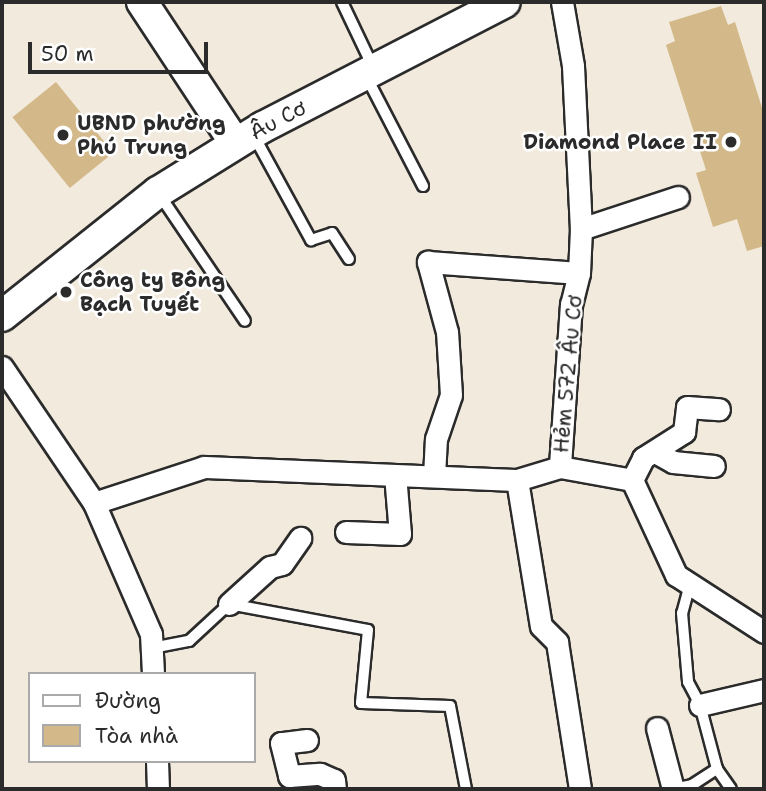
<!DOCTYPE html>
<meta charset="utf-8">
<style>
body{margin:0}
#map{position:relative;width:766px;height:791px;overflow:hidden;background:#f2eadc;font-family:"Shantell Sans",sans-serif}
div>[style]{position:absolute}
[style*='--x']{left:calc(var(--x)*1px);top:calc(var(--y)*1px);width:calc(var(--w)*1px);rotate:calc(var(--a)*1deg)}
.building>*{inset:0;background:#d3b989;transform-origin:0 0}
.roads{filter:drop-shadow(2px 0 #2b2b2b) drop-shadow(-2px 0 #2b2b2b) drop-shadow(0 2px #2b2b2b) drop-shadow(0 -2px #2b2b2b)}
.lane>*{height:10px;margin:-5px;padding:0 5px;transform-origin:5px;border-radius:5px;background:#fff}
.street>*{height:21px;margin:-10.5px;padding:0 10.5px;transform-origin:10.5px;border-radius:10.5px;background:#fff}
.secondary>*{height:30px;margin:-15px;padding:0 15px;transform-origin:15px;border-radius:15px;background:#fff}
.dots>*{width:19px;height:19px;translate:-50% -50%;box-sizing:border-box;border:4px solid #fff;border-radius:50%}
span{translate:-50% -50%;white-space:nowrap;text-align:center;line-height:1.15;-webkit-text-stroke:5px #fff;paint-order:stroke}
.street-label{font-size:21px;color:#2b2b2b}
.poi-label{font-size:21px;color:#2b2b2b;font-weight:700}
.left{translate:0 -50%;text-align:left}
.right{translate:-100% -50%;text-align:right}
.frame{position:absolute;inset:0;border:4px solid #2b2b2b;pointer-events:none}
.legend{position:absolute;left:28px;top:672px;width:228px;height:91px;box-sizing:border-box;background:#fff;border:2px solid #aaa;margin:0;padding:9px 12px;list-style:none;font-size:21px;color:#2b2b2b}
.legend li{display:flex;align-items:center;gap:14px;height:35px}
.legend b{width:35px;border:2px solid #aaa}
.scale{position:absolute;left:28px;top:42px;width:180px;height:32px;box-sizing:border-box;border:4px solid #2b2b2b;border-top:0;padding-left:9px;font-size:21px;line-height:24px;white-space:nowrap;color:#2b2b2b;-webkit-text-stroke:5px #fff;paint-order:stroke}
</style>
<div id="map">
<div class="building">
<div style="clip-path:polygon(721px 6px,728px 25px,735px 22px,764px 114px,764px 246px,747px 251px,737px 219px,713px 227px,696px 173px,706px 170px,666px 45px,675px 41px,669px 22px)"></div>
<div style="left:56px;top:82px;width:91px;height:56px;rotate:51deg"></div>
</div>
<div class="roads">
<div class="lane">
<div style="--x:342;--y:2;--w:72;--a:64.5"></div>
<div style="--x:366;--y:76;--w:124;--a:62.6"></div>
<div style="--x:254;--y:136;--w:119;--a:61.3"></div>
<div style="--x:311;--y:240;--w:22;--a:-18"></div>
<div style="--x:332;--y:233;--w:31;--a:57"></div>
<div style="--x:159;--y:194;--w:153;--a:55.9"></div>
<div style="--x:690;--y:584;--w:30;--a:105"></div>
<div style="--x:682;--y:613;--w:69;--a:85"></div>
<div style="--x:688;--y:682;--w:26;--a:62"></div>
<div style="--x:700;--y:705;--w:66;--a:75.1"></div>
<div style="--x:152;--y:648;--w:38;--a:-11"></div>
<div style="--x:189;--y:641;--w:54;--a:-42.8"></div>
<div style="--x:229;--y:604;--w:141;--a:10.6"></div>
<div style="--x:368;--y:630;--w:73;--a:95.5"></div>
<div style="--x:361;--y:703;--w:89;--a:1.9"></div>
<div style="--x:450;--y:706;--w:85;--a:79.1"></div>
<div style="--x:673;--y:789;--w:19;--a:-12"></div>
<div style="--x:692;--y:785;--w:30;--a:-33"></div>
<div style="--x:717;--y:769;--w:24;--a:55"></div>
</div>
<div class="street">
<div style="--x:562;--y:2;--w:65;--a:80.2"></div>
<div style="--x:573;--y:66;--w:163;--a:87.2"></div>
<div style="--x:581;--y:229;--w:44;--a:92.6"></div>
<div style="--x:579;--y:273;--w:32;--a:104"></div>
<div style="--x:571;--y:304;--w:163;--a:93.9"></div>
<div style="--x:560;--y:467;--w:45;--a:163.2"></div>
<div style="--x:517;--y:480;--w:148;--a:80.7"></div>
<div style="--x:541;--y:626;--w:23;--a:45"></div>
<div style="--x:557;--y:642;--w:149;--a:81.1"></div>
<div style="--x:581;--y:229;--w:102;--a:-18.3"></div>
<div style="--x:2;--y:367;--w:164;--a:55.9"></div>
<div style="--x:94;--y:503;--w:143;--a:66.5"></div>
<div style="--x:151;--y:634;--w:40;--a:87.1"></div>
<div style="--x:657;--y:453;--w:18;--a:29"></div>
<div style="--x:673;--y:462;--w:41;--a:5.6"></div>
<div style="--x:560;--y:467;--w:73;--a:10.2"></div>
<div style="--x:632;--y:480;--w:105;--a:65.1"></div>
<div style="--x:676;--y:575;--w:105;--a:32.9"></div>
<div style="--x:434;--y:476;--w:37;--a:-87"></div>
<div style="--x:436;--y:439;--w:46;--a:-71.2"></div>
<div style="--x:451;--y:395;--w:63;--a:-93.6"></div>
<div style="--x:447;--y:332;--w:73;--a:-105.2"></div>
<div style="--x:428;--y:262;--w:151;--a:4.2"></div>
<div style="--x:632;--y:480;--w:25;--a:-63"></div>
<div style="--x:643;--y:458;--w:49;--a:-32.4"></div>
<div style="--x:684;--y:432;--w:25;--a:-83"></div>
<div style="--x:687;--y:407;--w:32;--a:4"></div>
<div style="--x:94;--y:503;--w:116;--a:-18.1"></div>
<div style="--x:204;--y:467;--w:313;--a:2.4"></div>
<div style="--x:346;--y:532;--w:54;--a:2.1"></div>
<div style="--x:400;--y:534;--w:59;--a:-94.8"></div>
<div style="--x:229;--y:604;--w:55;--a:-42.1"></div>
<div style="--x:270;--y:567;--w:12;--a:-14"></div>
<div style="--x:282;--y:564;--w:32;--a:-55"></div>
<div style="--x:700;--y:705;--w:66;--a:-13.2"></div>
<div style="--x:657;--y:728;--w:63;--a:75.3"></div>
<div style="--x:307;--y:740;--w:26;--a:173"></div>
<div style="--x:281;--y:743;--w:34;--a:76"></div>
<div style="--x:289;--y:776;--w:31;--a:-4"></div>
<div style="--x:320;--y:774;--w:15;--a:23"></div>
<div style="--x:334;--y:780;--w:9;--a:84"></div>
<div style="--x:157;--y:761;--w:28;--a:88"></div>
</div>
<div class="secondary">
<div style="--x:142;--y:2;--w:169;--a:56.6"></div>
<div style="--x:2;--y:316;--w:199;--a:-38.5"></div>
<div style="--x:158;--y:192;--w:123;--a:-31.8"></div>
<div style="--x:263;--y:127;--w:272;--a:-27.3"></div>
</div>
</div>
<div class="dots">
<div style="left:63px;top:135px;background:#2b2b2b"></div>
<div style="left:731px;top:142px;background:#2b2b2b"></div>
<div style="left:66px;top:292px;background:#2b2b2b"></div>
</div>
<div class="street-label">
<span style="left:278px;top:120px;rotate:-28deg">Âu Cơ</span>
<span style="left:568px;top:374px;rotate:-85deg">Hẻm 572 Âu Cơ</span>
</div>
<div class="poi-label">
<span class="left" style="left:77px;top:135px">UBND phường<br>Phú Trung</span>
<span class="right" style="left:717px;top:142px">Diamond Place II</span>
<span class="left" style="left:80px;top:292px">Công ty Bông<br>Bạch Tuyết</span>
</div>
<div class="frame"></div>
<ul class="legend">
<li><b style="height:9px;background:#fff"></b>Đường</li>
<li><b style="height:19px;background:#d3b989"></b>Tòa nhà</li>
</ul>
<div class="scale">50 m</div>
</div>
